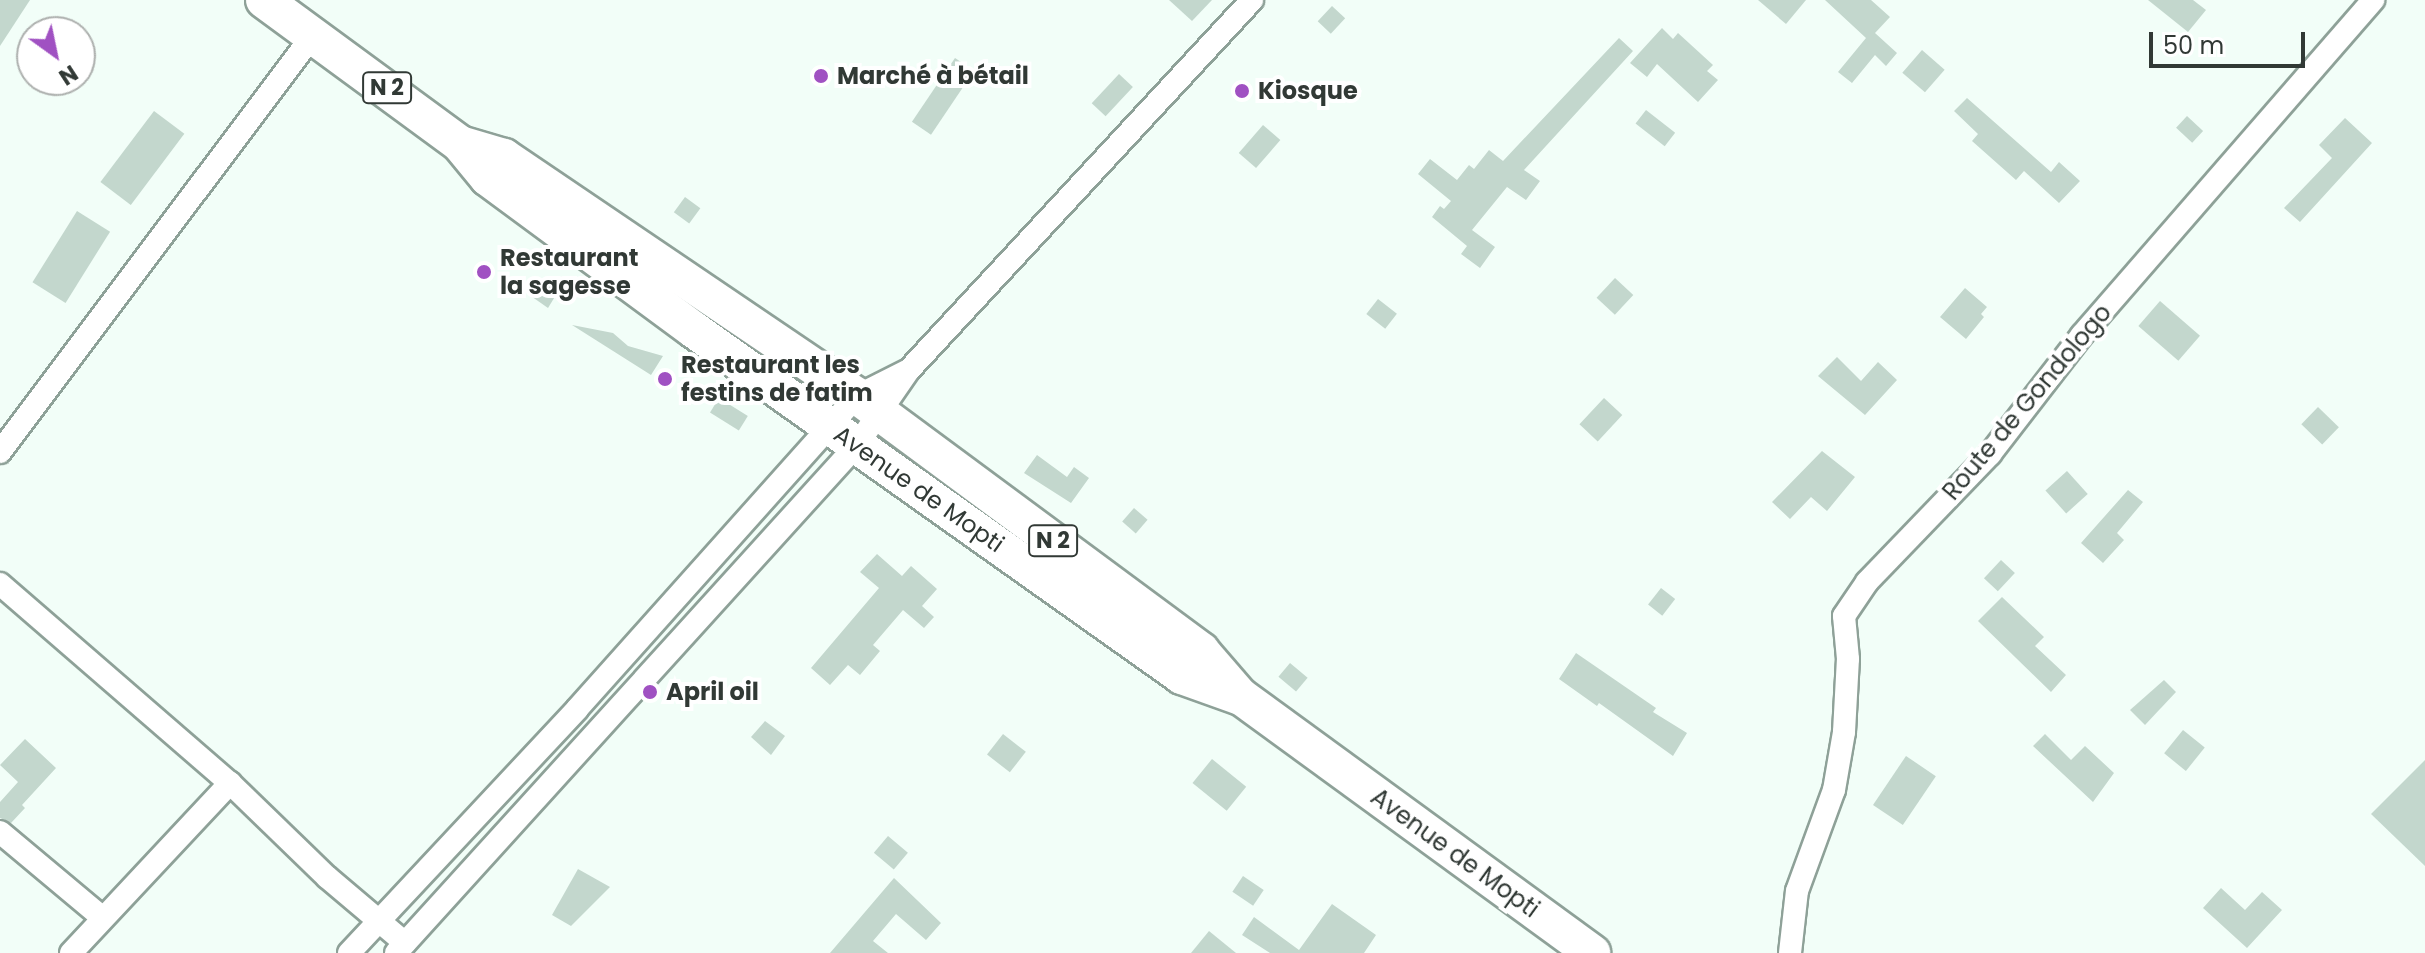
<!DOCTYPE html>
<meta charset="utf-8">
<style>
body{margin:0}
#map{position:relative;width:2425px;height:953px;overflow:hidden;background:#f2fef8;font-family:Poppins,sans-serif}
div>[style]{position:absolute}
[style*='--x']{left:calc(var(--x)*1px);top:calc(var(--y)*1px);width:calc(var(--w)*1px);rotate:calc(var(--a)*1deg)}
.building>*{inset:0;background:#c3d7cd;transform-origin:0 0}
.roads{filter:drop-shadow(2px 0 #8ea198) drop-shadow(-2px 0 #8ea198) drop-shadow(0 2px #8ea198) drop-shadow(0 -2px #8ea198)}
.street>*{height:22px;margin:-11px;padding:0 11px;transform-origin:11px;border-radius:11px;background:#fff}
.primary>*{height:36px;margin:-18px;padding:0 18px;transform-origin:18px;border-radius:18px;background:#fff}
.dots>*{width:22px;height:22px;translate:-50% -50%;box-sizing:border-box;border:4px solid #fff;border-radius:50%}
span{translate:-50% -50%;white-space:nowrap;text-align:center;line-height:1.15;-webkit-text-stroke:8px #fff;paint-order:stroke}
.shield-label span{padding:2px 6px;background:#fff;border:2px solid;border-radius:6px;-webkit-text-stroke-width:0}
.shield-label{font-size:22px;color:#313935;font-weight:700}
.poi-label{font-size:24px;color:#313935;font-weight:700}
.left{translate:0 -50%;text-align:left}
.street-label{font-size:24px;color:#313935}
.north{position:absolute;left:16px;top:16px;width:80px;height:80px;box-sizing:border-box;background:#fff;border:2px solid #adb0ae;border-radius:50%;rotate:147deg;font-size:22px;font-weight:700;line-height:32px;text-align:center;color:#313935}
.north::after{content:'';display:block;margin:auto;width:28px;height:36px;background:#a051c2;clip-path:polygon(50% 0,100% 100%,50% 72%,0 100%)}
.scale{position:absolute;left:2149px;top:32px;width:156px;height:36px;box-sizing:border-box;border:4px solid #313935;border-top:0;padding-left:10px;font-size:24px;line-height:28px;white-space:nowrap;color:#313935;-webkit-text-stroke:6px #fff;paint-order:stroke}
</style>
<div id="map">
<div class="building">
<div style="clip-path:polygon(0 0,30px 0,0 46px)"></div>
<div style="clip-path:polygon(1169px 0,1212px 0,1192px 21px)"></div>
<div style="clip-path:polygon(1758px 0,1806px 0,1786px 24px)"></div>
<div style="clip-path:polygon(1825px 0,1871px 0,1890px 17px,1875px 33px,1897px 53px,1886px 66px,1875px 55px,1852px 83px,1838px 72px,1866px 38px)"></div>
<div style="clip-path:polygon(2148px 0,2193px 0,2206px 10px,2188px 32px)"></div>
<div style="left:1332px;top:6px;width:18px;height:21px;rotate:43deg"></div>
<div style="clip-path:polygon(1662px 28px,1673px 39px,1678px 33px,1713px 65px,1707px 71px,1718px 80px,1698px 102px,1657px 64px,1647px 77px,1630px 63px)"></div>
<div style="clip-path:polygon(1619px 38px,1633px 51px,1524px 170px,1540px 181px,1526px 200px,1507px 187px,1472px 230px,1495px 247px,1480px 268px,1461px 254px,1467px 246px,1432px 217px,1440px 206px,1444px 209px,1451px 201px,1418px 174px,1430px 159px,1457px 180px,1469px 165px,1474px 169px,1489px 150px,1503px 161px)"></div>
<div style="left:1922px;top:50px;width:30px;height:30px;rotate:41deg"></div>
<div style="left:955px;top:58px;width:23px;height:77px;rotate:34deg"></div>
<div style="left:1119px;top:74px;width:19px;height:40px;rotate:43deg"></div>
<div style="clip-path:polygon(1967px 98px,2051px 172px,2059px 162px,2080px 181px,2059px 203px,2024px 171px,2016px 180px,1972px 141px,1978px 134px,1954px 111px)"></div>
<div style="left:1646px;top:110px;width:37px;height:17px;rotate:38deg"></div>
<div style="left:154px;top:111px;width:38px;height:89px;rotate:37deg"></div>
<div style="left:2187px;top:116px;width:22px;height:16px;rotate:43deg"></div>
<div style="clip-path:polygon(2345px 118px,2372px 143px,2300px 222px,2284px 208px,2332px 158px,2319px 145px)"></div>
<div style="left:1263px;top:125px;width:23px;height:37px;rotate:41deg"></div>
<div style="left:685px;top:197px;width:19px;height:19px;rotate:36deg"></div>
<div style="left:77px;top:211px;width:39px;height:84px;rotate:32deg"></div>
<div style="left:1615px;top:278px;width:25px;height:27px;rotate:43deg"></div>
<div style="clip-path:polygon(535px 282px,549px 284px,559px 290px,548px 308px,528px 294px)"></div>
<div style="clip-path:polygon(1965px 288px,1987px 307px,1981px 314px,1984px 317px,1966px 339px,1940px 317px)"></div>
<div style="left:1378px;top:299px;width:24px;height:19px;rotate:38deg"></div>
<div style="left:2160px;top:301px;width:53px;height:33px;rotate:41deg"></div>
<div style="clip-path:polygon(572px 325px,613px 333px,628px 346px,663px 356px,651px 375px)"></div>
<div style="clip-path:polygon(1837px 357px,1861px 381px,1878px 362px,1897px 380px,1865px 415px,1818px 376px)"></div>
<div style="left:719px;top:398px;width:34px;height:17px;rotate:32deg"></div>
<div style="left:1604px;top:398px;width:25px;height:36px;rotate:43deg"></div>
<div style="left:2318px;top:407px;width:29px;height:24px;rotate:44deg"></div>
<div style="clip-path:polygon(1822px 451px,1855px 477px,1827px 511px,1811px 497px,1790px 519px,1772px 502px)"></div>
<div style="clip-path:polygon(1037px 455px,1067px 477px,1074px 467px,1089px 478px,1071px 503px,1024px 473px)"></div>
<div style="left:2067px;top:471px;width:31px;height:29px;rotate:48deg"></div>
<div style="clip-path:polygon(2128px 490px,2143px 502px,2117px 533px,2124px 540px,2103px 563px,2081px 543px)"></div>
<div style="left:1134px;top:508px;width:18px;height:18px;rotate:41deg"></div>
<div style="clip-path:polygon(877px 554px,902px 576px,911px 566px,937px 589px,922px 606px,934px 617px,924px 628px,903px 610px,873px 645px,880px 651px,860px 675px,848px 665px,830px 685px,811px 668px,879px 588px,860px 572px)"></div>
<div style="left:2001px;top:560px;width:19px;height:25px;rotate:43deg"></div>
<div style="left:1661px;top:588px;width:18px;height:21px;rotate:38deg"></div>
<div style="clip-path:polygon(2002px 597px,2044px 637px,2035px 646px,2066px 675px,2051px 692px,1978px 621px)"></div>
<div style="clip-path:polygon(1576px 653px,1656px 708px,1653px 712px,1687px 733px,1673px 756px,1599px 703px,1597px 706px,1559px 679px)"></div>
<div style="left:1290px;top:663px;width:23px;height:18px;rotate:40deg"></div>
<div style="clip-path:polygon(2164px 680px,2176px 692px,2145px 725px,2130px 710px)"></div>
<div style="clip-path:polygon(765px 721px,785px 736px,771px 755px,751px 737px)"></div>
<div style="left:2183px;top:730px;width:28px;height:30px;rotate:39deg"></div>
<div style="left:1003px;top:734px;width:29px;height:26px;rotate:38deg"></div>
<div style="clip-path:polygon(2045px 734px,2071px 760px,2085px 746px,2114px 773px,2093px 802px,2033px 746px)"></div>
<div style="clip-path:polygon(25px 739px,56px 768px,22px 805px,25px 808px,11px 823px,0 818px,0 802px,18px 782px,0 765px)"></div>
<div style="left:1906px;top:756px;width:36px;height:59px;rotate:34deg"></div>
<div style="left:1212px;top:759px;width:44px;height:31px;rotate:39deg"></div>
<div style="clip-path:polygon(2425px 760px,2425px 866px,2371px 814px)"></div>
<div style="left:888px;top:836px;width:26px;height:22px;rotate:40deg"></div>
<div style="clip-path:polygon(578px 869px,610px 887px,571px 926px,552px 915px)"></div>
<div style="left:1243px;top:876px;width:25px;height:19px;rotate:34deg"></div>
<div style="clip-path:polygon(894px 878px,941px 923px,926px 940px,896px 914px,873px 941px,888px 953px,830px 953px)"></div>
<div style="clip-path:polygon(2221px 888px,2245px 910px,2262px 892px,2282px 910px,2247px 948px,2203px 908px)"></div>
<div style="clip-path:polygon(1332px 904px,1376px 935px,1364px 953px,1270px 953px,1242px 935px,1254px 917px,1299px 950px)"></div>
<div style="clip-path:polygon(1209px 931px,1236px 953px,1191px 953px)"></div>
</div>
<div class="roads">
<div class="street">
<div style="--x:0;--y:452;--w:521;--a:-53.11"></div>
<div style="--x:0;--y:584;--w:304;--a:40.9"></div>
<div style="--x:230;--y:783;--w:135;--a:44.1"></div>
<div style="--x:327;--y:877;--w:102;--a:40.2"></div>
<div style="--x:0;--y:832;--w:134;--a:39.9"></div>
<div style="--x:71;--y:953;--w:233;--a:-46.9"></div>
<div style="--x:349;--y:953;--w:334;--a:-46.9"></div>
<div style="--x:577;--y:709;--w:420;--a:-48.2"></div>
<div style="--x:857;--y:396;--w:56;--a:-26.6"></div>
<div style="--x:396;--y:953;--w:686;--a:-47.78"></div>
<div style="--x:857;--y:445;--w:90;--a:-55.4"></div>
<div style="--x:908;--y:371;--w:506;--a:-47.16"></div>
<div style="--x:1790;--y:953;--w:62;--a:-83.6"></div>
<div style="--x:1797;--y:891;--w:108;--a:-69.9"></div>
<div style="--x:1834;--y:790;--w:59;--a:-80.2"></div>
<div style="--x:1844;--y:732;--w:73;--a:-86.9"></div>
<div style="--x:1848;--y:659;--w:43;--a:-95.3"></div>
<div style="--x:1844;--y:616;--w:41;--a:-55.9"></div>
<div style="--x:1867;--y:582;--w:178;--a:-46.1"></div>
<div style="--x:1990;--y:454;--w:150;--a:-52.3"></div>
<div style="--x:2082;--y:335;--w:444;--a:-49"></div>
</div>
<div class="primary">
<div style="--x:264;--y:0;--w:243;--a:36.3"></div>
<div style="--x:460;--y:144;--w:44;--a:50.5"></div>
<div style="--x:488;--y:178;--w:256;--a:36.4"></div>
<div style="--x:694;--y:330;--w:598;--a:35.34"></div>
<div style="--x:1182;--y:676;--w:59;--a:19.7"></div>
<div style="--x:460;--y:144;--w:46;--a:16.5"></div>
<div style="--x:504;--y:157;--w:426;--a:34.1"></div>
<div style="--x:857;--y:396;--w:428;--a:36.5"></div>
<div style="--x:1201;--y:651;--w:60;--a:49.1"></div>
<div style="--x:1240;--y:696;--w:436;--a:36.1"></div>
</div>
</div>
<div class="dots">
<div style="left:821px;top:76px;background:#a051c2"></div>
<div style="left:1242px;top:91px;background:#a051c2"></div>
<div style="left:484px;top:272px;background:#a051c2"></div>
<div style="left:665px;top:379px;background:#a051c2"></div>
<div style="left:650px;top:692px;background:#a051c2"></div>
</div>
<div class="shield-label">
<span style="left:387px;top:88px">N 2</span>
<span style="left:1053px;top:541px">N 2</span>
</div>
<div class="poi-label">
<span class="left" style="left:837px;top:76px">Marché à bétail</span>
<span class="left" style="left:1258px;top:91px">Kiosque</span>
<span class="left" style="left:500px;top:272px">Restaurant<br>la sagesse</span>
<span class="left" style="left:681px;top:379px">Restaurant les<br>festins de fatim</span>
<span class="left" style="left:666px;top:692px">April oil</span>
</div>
<div class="street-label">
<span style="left:2027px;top:402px;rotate:-50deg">Route de Gondologo</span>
<span style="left:919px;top:489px;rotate:35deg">Avenue de Mopti</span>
<span style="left:1455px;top:853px;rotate:36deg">Avenue de Mopti</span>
</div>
<div class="north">N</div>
<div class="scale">50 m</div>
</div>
